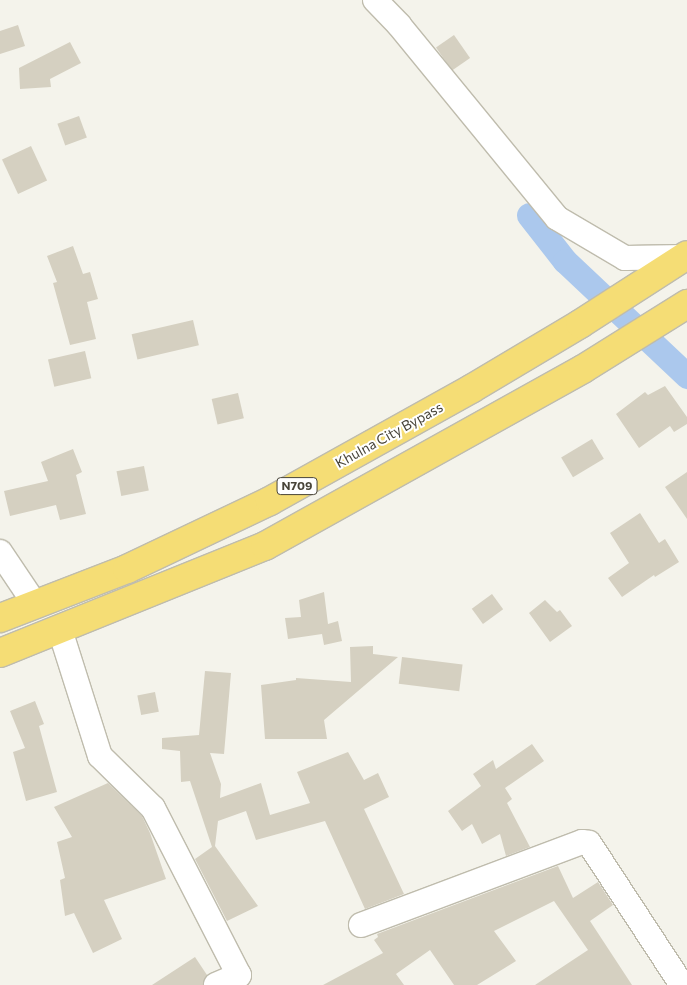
<!DOCTYPE html>
<style>
body{margin:0}
#map{position:relative;width:687px;height:985px;overflow:hidden;background:#f4f3eb;font-family:Commissioner,sans-serif}
div>[style]{position:absolute}
[style*='--x']{left:calc(var(--x)*1px);top:calc(var(--y)*1px);width:calc(var(--w)*1px);rotate:calc(var(--a)*1deg)}
.canal>*{height:25px;margin:-12.5px;padding:0 12.5px;transform-origin:12.5px;border-radius:12.5px;background:#abc8ed}
.building>*{inset:0;background:#d5d0c1;transform-origin:0 0}
.roads{filter:drop-shadow(1px 0 #bfbcad) drop-shadow(-1px 0 #bfbcad) drop-shadow(0 1px #bfbcad) drop-shadow(0 -1px #bfbcad)}
.street>*{height:24px;margin:-12px;padding:0 12px;transform-origin:12px;border-radius:12px;background:#fff}
.highway>*{height:28px;margin:-14px;padding:0 14px;transform-origin:14px;border-radius:14px;background:#f5dd75}
span{translate:-50% -50%;white-space:nowrap;text-align:center;line-height:1.15;-webkit-text-stroke:4px #fff;paint-order:stroke}
.shield-label span{padding:1px 4px;background:#fff;border:1px solid;border-radius:4px;-webkit-text-stroke-width:0}
.shield-label{font-size:12px;color:#484439;font-weight:700}
.street-label{font-size:14px;color:#484439}
</style>
<div id="map">
<div class="canal">
<div style="--x:529;--y:215;--w:58;--a:52"></div>
<div style="--x:565;--y:261;--w:168;--a:43.3"></div>
</div>
<div class="building">
<div style="clip-path:polygon(18px 25px,25px 46px,0 54px,0 31px)"></div>
<div style="left:454px;top:35px;width:28px;height:22px;rotate:55deg"></div>
<div style="clip-path:polygon(70px 42px,81px 63px,50px 79px,51px 87px,20px 89px,19px 68px)"></div>
<div style="left:79px;top:116px;width:23px;height:23px;rotate:70deg"></div>
<div style="left:31px;top:146px;width:38px;height:32px;rotate:65deg"></div>
<div style="clip-path:polygon(73px 246px,83px 274px,90px 272px,98px 299px,87px 302px,96px 339px,70px 345px,53px 283px,57px 282px,47px 256px)"></div>
<div style="left:193px;top:320px;width:26px;height:63px;rotate:77deg"></div>
<div style="left:85px;top:351px;width:28px;height:38px;rotate:77deg"></div>
<div style="clip-path:polygon(665px 386px,687px 417px,687px 424px,674px 432px,670px 426px,639px 448px,616px 414px,645px 392px,648px 395px)"></div>
<div style="left:238px;top:393px;width:26px;height:27px;rotate:77deg"></div>
<div style="left:592px;top:439px;width:23px;height:36px;rotate:59deg"></div>
<div style="clip-path:polygon(73px 449px,82px 472px,76px 475px,86px 514px,60px 520px,56px 505px,10px 516px,4px 491px,48px 481px,41px 462px)"></div>
<div style="left:144px;top:466px;width:25px;height:28px;rotate:79deg"></div>
<div style="clip-path:polygon(687px 472px,687px 519px,665px 487px)"></div>
<div style="clip-path:polygon(640px 513px,659px 543px,665px 539px,679px 562px,655px 577px,654px 575px,622px 597px,608px 578px,629px 563px,610px 533px)"></div>
<div style="clip-path:polygon(324px 592px,328px 624px,338px 621px,342px 641px,324px 645px,322px 634px,288px 639px,285px 618px,301px 617px,299px 600px)"></div>
<div style="left:492px;top:594px;width:19px;height:25px;rotate:54deg"></div>
<div style="clip-path:polygon(545px 600px,557px 612px,560px 610px,572px 626px,550px 642px,529px 613px)"></div>
<div style="clip-path:polygon(373px 646px,373px 654px,398px 657px,324px 720px,327px 739px,265px 739px,261px 685px,296px 680px,296px 678px,351px 682px,350px 647px)"></div>
<div style="left:402px;top:657px;width:61px;height:27px;rotate:7deg"></div>
<div style="clip-path:polygon(205px 671px,231px 673px,224px 754px,210px 753px,221px 784px,220px 798px,261px 783px,270px 815px,310px 803px,297px 772px,348px 752px,364px 780px,378px 773px,389px 797px,364px 809px,404px 894px,365px 909px,325px 821px,256px 840px,246px 811px,218px 821px,215px 846px,258px 906px,227px 921px,195px 859px,212px 847px,190px 781px,181px 782px,180px 751px,162px 749px,162px 738px,199px 735px)"></div>
<div style="left:155px;top:692px;width:20px;height:18px;rotate:79deg"></div>
<div style="clip-path:polygon(35px 701px,44px 724px,39px 726px,57px 792px,26px 801px,13px 752px,25px 748px,10px 711px)"></div>
<div style="clip-path:polygon(532px 744px,544px 761px,505px 788px,512px 799px,507px 803px,530px 847px,506px 856px,500px 834px,482px 844px,472px 824px,462px 831px,448px 811px,481px 786px,473px 774px,493px 760px,496px 769px)"></div>
<div style="clip-path:polygon(108px 783px,142px 816px,150px 833px,166px 879px,104px 900px,122px 939px,93px 953px,74px 913px,65px 916px,60px 880px,65px 878px,57px 842px,72px 837px,54px 807px)"></div>
<div style="clip-path:polygon(558px 866px,573px 898px,598px 882px,613px 905px,590px 921px,632px 985px,535px 985px,588px 950px,554px 901px,494px 931px,516px 961px,477px 985px,454px 985px,430px 950px,396px 974px,404px 985px,323px 985px,383px 953px,374px 940px,378px 937px,377px 934px)"></div>
<div style="clip-path:polygon(195px 957px,207px 975px,203px 985px,152px 985px)"></div>
</div>
<div class="roads">
<div class="street">
<div style="--x:375;--y:0;--w:35;--a:46"></div>
<div style="--x:399;--y:25;--w:249;--a:50.7"></div>
<div style="--x:557;--y:218;--w:79;--a:30.5"></div>
<div style="--x:625;--y:258;--w:60;--a:-1"></div>
<div style="--x:0;--y:552;--w:63;--a:56.1"></div>
<div style="--x:60;--y:630;--w:132;--a:72.4"></div>
<div style="--x:100;--y:756;--w:74;--a:44.5"></div>
<div style="--x:153;--y:808;--w:188;--a:62.8"></div>
<div style="--x:239;--y:975;--w:25;--a:157"></div>
<div style="--x:361;--y:925;--w:236;--a:-20.6"></div>
<div style="--x:582;--y:842;--w:7;--a:8"></div>
<div style="--x:589;--y:843;--w:170;--a:56.8"></div>
</div>
<div class="highway">
<div style="--x:0;--y:618;--w:136;--a:-21.1"></div>
<div style="--x:127;--y:569;--w:158;--a:-25.4"></div>
<div style="--x:270;--y:501;--w:230;--a:-29.1"></div>
<div style="--x:471;--y:389;--w:127;--a:-30.8"></div>
<div style="--x:580;--y:324;--w:127;--a:-32.8"></div>
<div style="--x:0;--y:653;--w:286;--a:-22"></div>
<div style="--x:265;--y:546;--w:364;--a:-29.1"></div>
<div style="--x:583;--y:369;--w:123;--a:-32"></div>
</div>
</div>
<div class="shield-label">
<span style="left:297px;top:486px">N709</span>
</div>
<div class="street-label">
<span style="left:389px;top:435px;rotate:-29deg">Khulna City Bypass</span>
</div>
</div>
